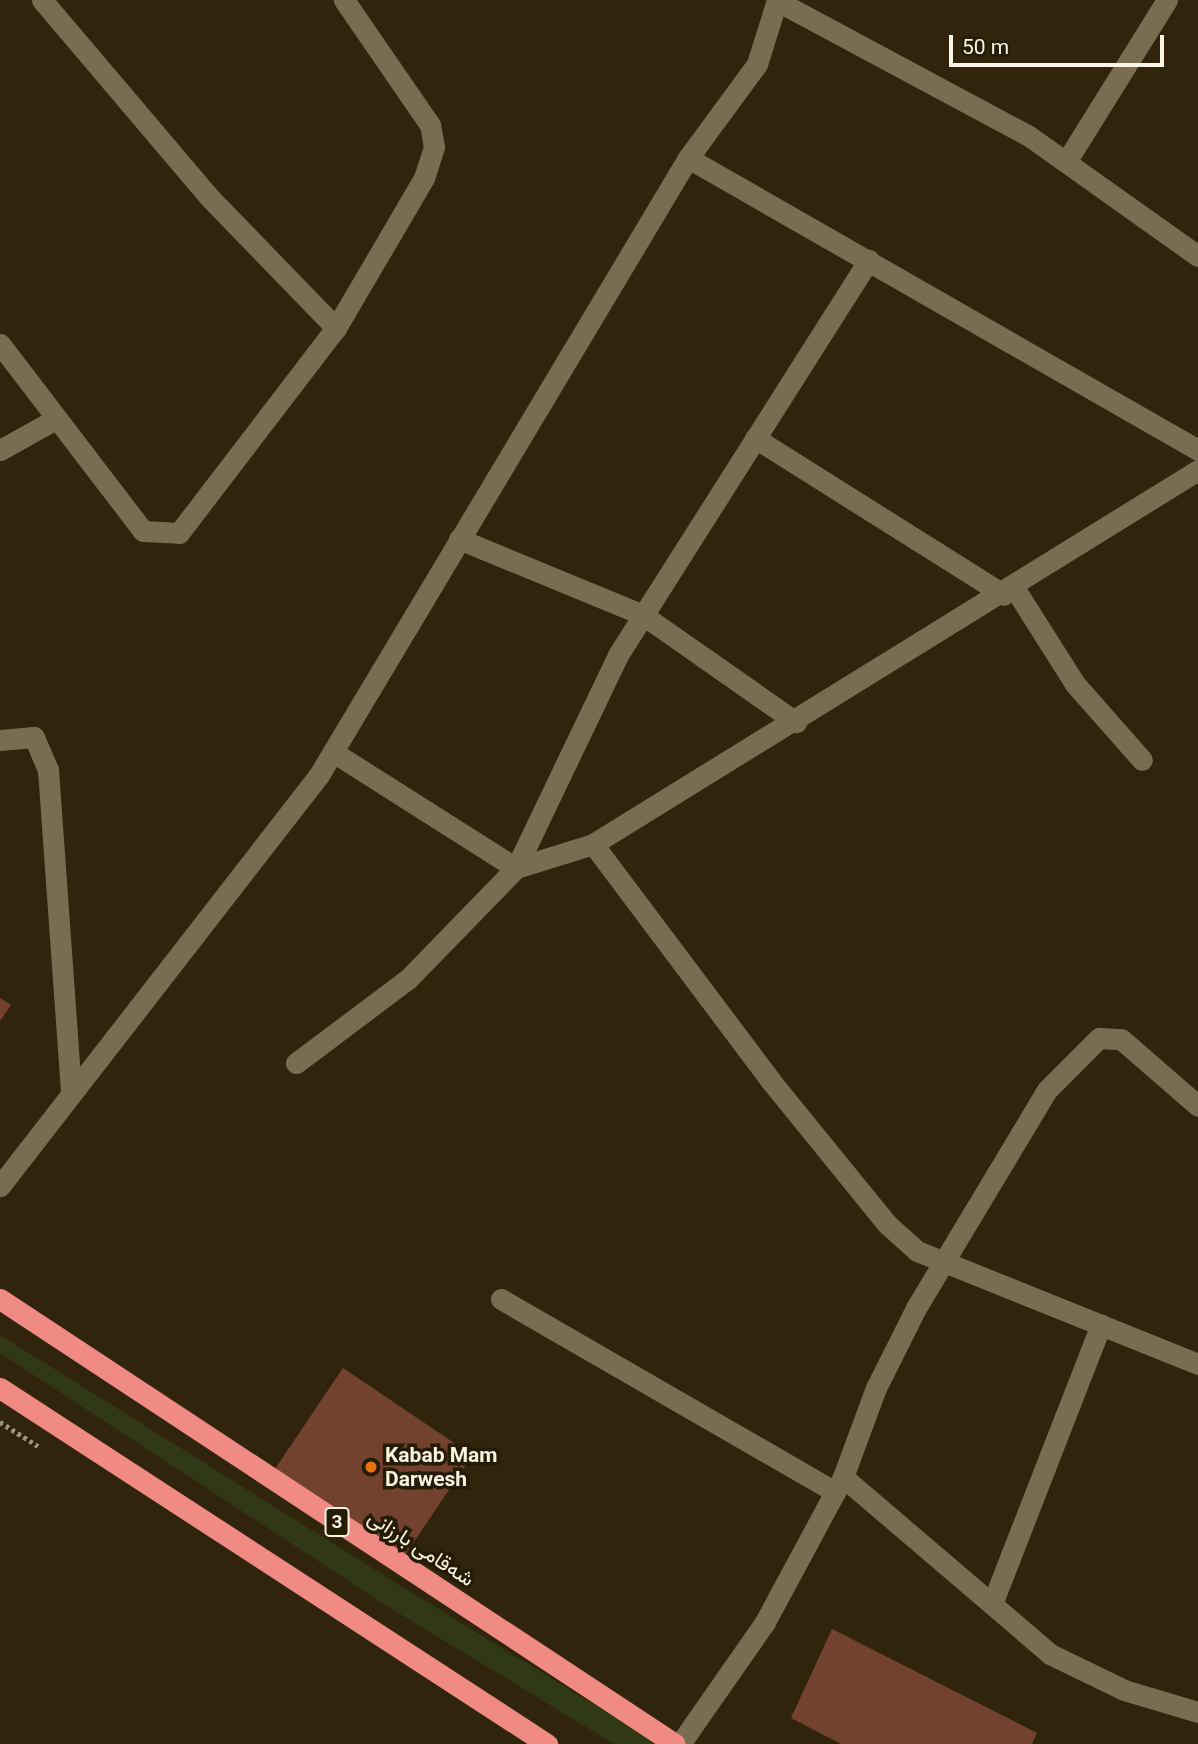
<!DOCTYPE html>
<meta charset="utf-8">
<style>
body{margin:0}
#map{position:relative;width:1198px;height:1744px;overflow:hidden;background:#30250c;font-family:Roboto,Vazirmatn,sans-serif}
div>[style]{position:absolute}
[style*='--x']{left:calc(var(--x)*1px);top:calc(var(--y)*1px);width:calc(var(--w)*1px);rotate:calc(var(--a)*1deg)}
.green>*{inset:0;background:#313815}
.building>*{inset:0;background:#72422f;transform-origin:0 0}
.path>*{height:4.5px;margin-top:-2.25px;transform-origin:0;background:repeating-linear-gradient(90deg,#9e9682 0 3.5px,transparent 0 7px)}
.minor>*{height:21px;margin:-10.5px;padding:0 10.5px;transform-origin:10.5px;border-radius:10.5px;background:#796c51}
.highway>*{height:21px;margin:-10.5px;padding:0 10.5px;transform-origin:10.5px;border-radius:10.5px;background:#f08b83}
.dots>*{width:19px;height:19px;translate:-50% -50%;box-sizing:border-box;border:4px solid #261b03;border-radius:50%}
span{translate:-50% -50%;white-space:nowrap;text-align:center;line-height:1.15;-webkit-text-stroke:7px #261b03;paint-order:stroke}
.shield-label span{padding:2px 5px;background:#261b03;border:2px solid;border-radius:5px;-webkit-text-stroke-width:0}
.shield-label{font-size:19px;color:#fbf4e5;font-weight:700}
.poi-label{font-size:21px;color:#fbf4e5;font-weight:700}
.left{translate:0 -50%;text-align:left}
.street-label{font-size:21px;color:#fbf4e5}
.scale{position:absolute;left:949px;top:35px;width:215px;height:32px;box-sizing:border-box;border:4px solid #fbf4e5;border-top:0;padding-left:9px;font-size:21px;line-height:24px;white-space:nowrap;color:#fbf4e5;-webkit-text-stroke:5px #261b03;paint-order:stroke}
</style>
<div id="map">
<div class="green">
<div style="clip-path:polygon(0 1335px,401px 1586px,658px 1744px,614px 1744px,387px 1606px,0 1353px)"></div>
</div>
<div class="building">
<div style="clip-path:polygon(0 998px,11px 1005px,0 1021px)"></div>
<div style="left:343px;top:1368px;width:156px;height:132px;rotate:34deg"></div>
<div style="clip-path:polygon(832px 1629px,1037px 1733px,1032px 1744px,841px 1744px,791px 1718px)"></div>
</div>
<div class="path">
<div style="--x:0;--y:1422;--w:45;--a:32.3"></div>
</div>
<div class="minor">
<div style="--x:42;--y:0;--w:261;--a:49.7"></div>
<div style="--x:211;--y:199;--w:180;--a:45.9"></div>
<div style="--x:781;--y:3;--w:281;--a:28.2"></div>
<div style="--x:1029;--y:136;--w:207;--a:35.4"></div>
<div style="--x:688;--y:158;--w:588;--a:29.79"></div>
<div style="--x:1066;--y:162;--w:191;--a:-58.1"></div>
<div style="--x:0;--y:344;--w:235;--a:52.6"></div>
<div style="--x:143;--y:531;--w:36;--a:3"></div>
<div style="--x:179;--y:533;--w:258;--a:-52.6"></div>
<div style="--x:336;--y:328;--w:174;--a:-59.6"></div>
<div style="--x:424;--y:178;--w:33;--a:-72"></div>
<div style="--x:434;--y:147;--w:22;--a:-100"></div>
<div style="--x:430;--y:125;--w:152;--a:-124.5"></div>
<div style="--x:755;--y:438;--w:294;--a:32.2"></div>
<div style="--x:0;--y:450;--w:62;--a:-29.1"></div>
<div style="--x:459;--y:539;--w:199;--a:22.4"></div>
<div style="--x:643;--y:615;--w:187;--a:35"></div>
<div style="--x:1015;--y:589;--w:112;--a:57.7"></div>
<div style="--x:1075;--y:684;--w:101;--a:48.6"></div>
<div style="--x:0;--y:740;--w:34;--a:-5"></div>
<div style="--x:34;--y:737;--w:36;--a:67"></div>
<div style="--x:48;--y:770;--w:322;--a:85.9"></div>
<div style="--x:333;--y:752;--w:217;--a:32.4"></div>
<div style="--x:516;--y:868;--w:236;--a:-64.4"></div>
<div style="--x:618;--y:655;--w:468;--a:-57.6"></div>
<div style="--x:593;--y:844;--w:295;--a:53.1"></div>
<div style="--x:770;--y:1080;--w:186;--a:50.9"></div>
<div style="--x:887;--y:1224;--w:40;--a:42"></div>
<div style="--x:917;--y:1251;--w:303;--a:21.9"></div>
<div style="--x:296;--y:1063;--w:140;--a:-36.9"></div>
<div style="--x:408;--y:979;--w:155;--a:-45.8"></div>
<div style="--x:516;--y:868;--w:81;--a:-17.3"></div>
<div style="--x:593;--y:844;--w:711;--a:-31.72"></div>
<div style="--x:0;--y:1186;--w:520;--a:-52.18"></div>
<div style="--x:319;--y:775;--w:719;--a:-59.12"></div>
<div style="--x:688;--y:158;--w:117;--a:-53.7"></div>
<div style="--x:757;--y:64;--w:67;--a:-72.6"></div>
<div style="--x:501;--y:1299;--w:386;--a:30"></div>
<div style="--x:843;--y:1477;--w:272;--a:40.5"></div>
<div style="--x:1050;--y:1654;--w:82;--a:25.9"></div>
<div style="--x:1124;--y:1690;--w:77;--a:16.6"></div>
<div style="--x:992;--y:1604;--w:300;--a:-68.7"></div>
<div style="--x:680;--y:1744;--w:149;--a:-55.1"></div>
<div style="--x:765;--y:1622;--w:165;--a:-61.7"></div>
<div style="--x:843;--y:1477;--w:95;--a:-69.7"></div>
<div style="--x:876;--y:1388;--w:89;--a:-63.4"></div>
<div style="--x:916;--y:1308;--w:254;--a:-59"></div>
<div style="--x:1047;--y:1090;--w:74;--a:-45"></div>
<div style="--x:1099;--y:1038;--w:22;--a:3"></div>
<div style="--x:1121;--y:1039;--w:102;--a:41"></div>
</div>
<div class="highway">
<div style="--x:0;--y:1299;--w:808;--a:33.4"></div>
<div style="--x:0;--y:1388;--w:653;--a:33.06"></div>
</div>
<div class="dots">
<div style="left:371px;top:1467px;background:#e8710a"></div>
</div>
<div class="shield-label">
<span style="left:337px;top:1522px">3</span>
</div>
<div class="poi-label">
<span class="left" style="left:385px;top:1467px">Kabab Mam<br>Darwesh</span>
</div>
<div class="street-label">
<span style="left:421px;top:1548px;rotate:33deg">شەقامی بارزانی</span>
</div>
<div class="scale">50 m</div>
</div>
